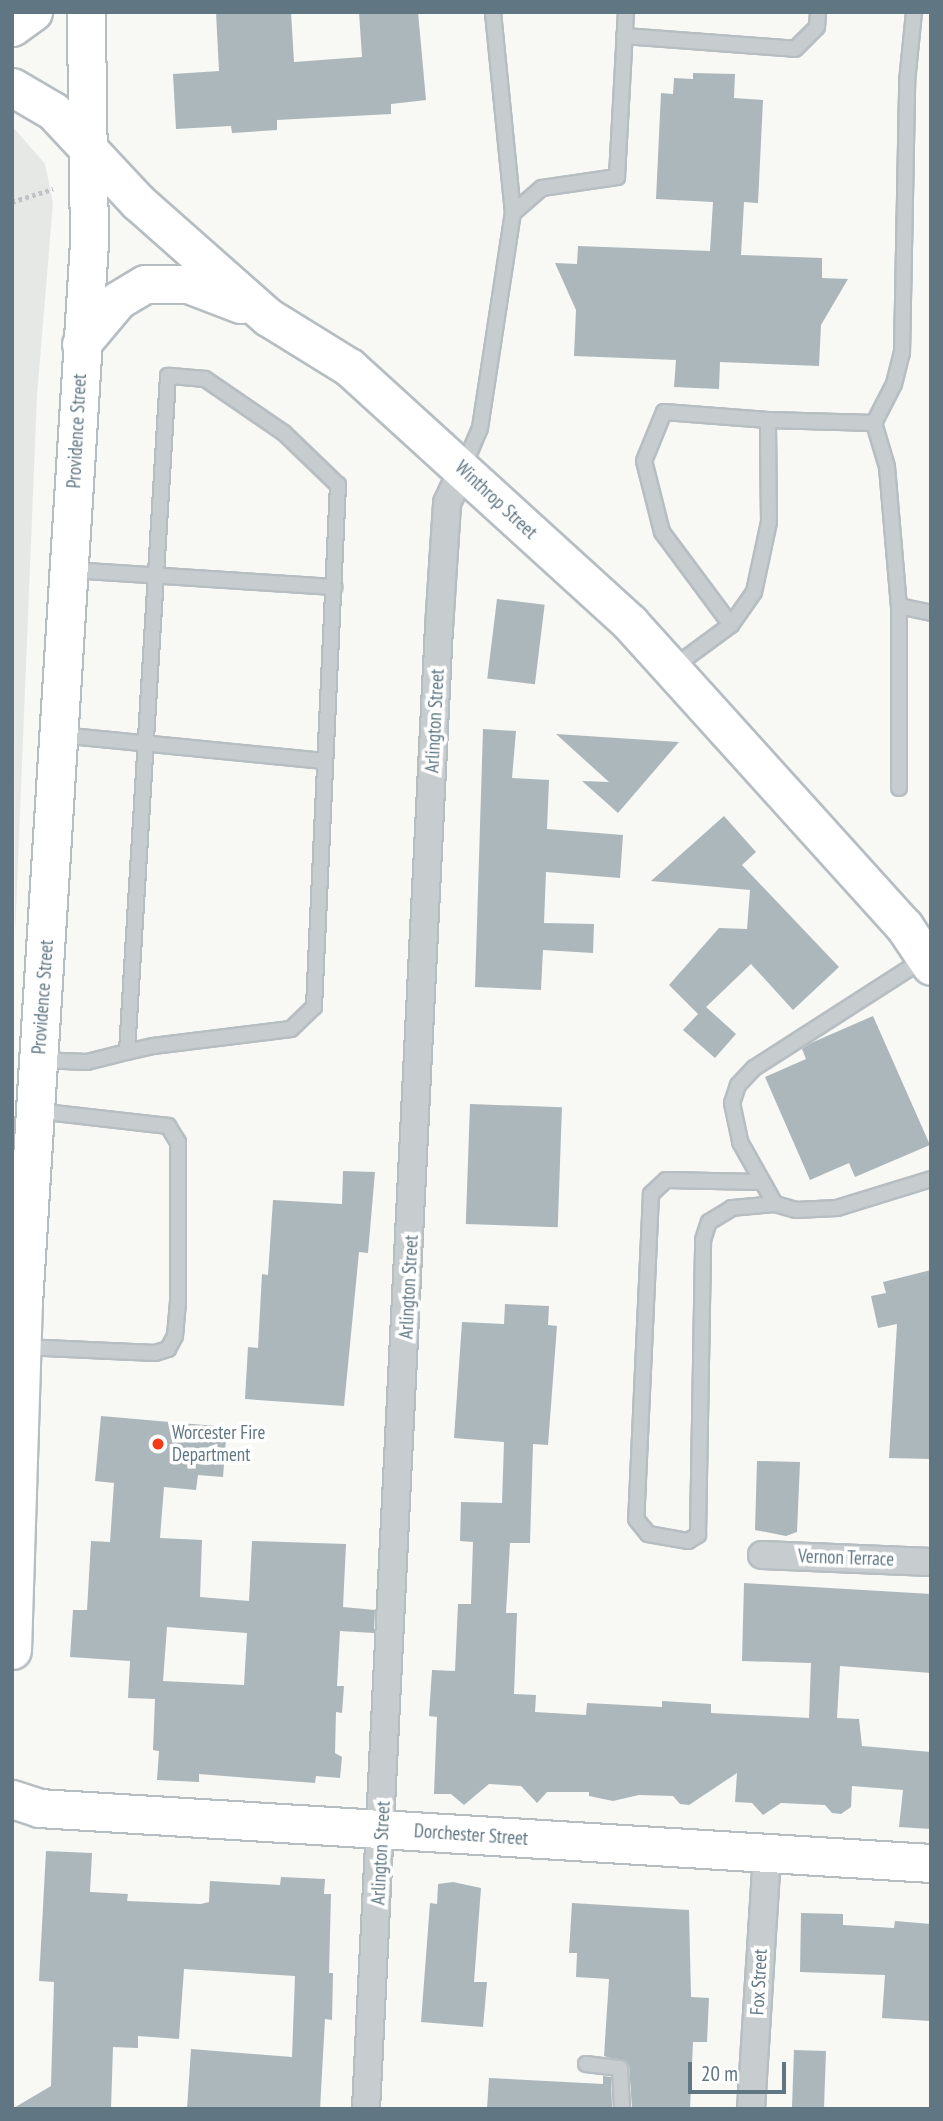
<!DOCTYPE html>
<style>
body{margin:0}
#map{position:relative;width:943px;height:2121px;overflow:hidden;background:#f8f8f5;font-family:"PT Sans Narrow",sans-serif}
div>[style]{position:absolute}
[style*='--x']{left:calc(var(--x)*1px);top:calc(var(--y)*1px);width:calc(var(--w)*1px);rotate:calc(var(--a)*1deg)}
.built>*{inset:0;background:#e6e8e6}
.building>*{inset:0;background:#abb7bb;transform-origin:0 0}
.path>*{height:4.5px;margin-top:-2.25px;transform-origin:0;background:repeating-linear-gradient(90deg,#c0c3c5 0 3.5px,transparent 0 7px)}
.roads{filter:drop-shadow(2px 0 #b7bec2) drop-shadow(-2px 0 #b7bec2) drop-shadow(0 2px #b7bec2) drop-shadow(0 -2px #b7bec2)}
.lane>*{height:14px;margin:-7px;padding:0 7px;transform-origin:7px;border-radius:7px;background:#c7cccf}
.street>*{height:26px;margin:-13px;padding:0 13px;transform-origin:13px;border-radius:13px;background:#c7cccf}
.secondary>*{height:37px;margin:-18.5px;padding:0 18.5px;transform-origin:18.5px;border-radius:18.5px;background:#fff}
.dots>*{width:19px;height:19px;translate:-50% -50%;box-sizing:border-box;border:4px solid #fff;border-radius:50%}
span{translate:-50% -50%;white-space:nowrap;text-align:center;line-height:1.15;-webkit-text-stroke:7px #fff;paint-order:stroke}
.street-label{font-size:19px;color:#607783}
.poi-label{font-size:19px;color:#607783}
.left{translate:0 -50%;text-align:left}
.frame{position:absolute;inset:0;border:14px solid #607783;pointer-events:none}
.scale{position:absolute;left:688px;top:2062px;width:98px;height:32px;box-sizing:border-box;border:4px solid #607783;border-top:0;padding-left:9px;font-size:21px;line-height:24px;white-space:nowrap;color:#607783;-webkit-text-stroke:5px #fff;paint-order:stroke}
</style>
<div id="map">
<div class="built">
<div style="clip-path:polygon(12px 126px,45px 164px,53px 203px,37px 395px,15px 935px)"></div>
</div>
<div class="building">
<div style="clip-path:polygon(216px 12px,291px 12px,294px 62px,362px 57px,359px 12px,418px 12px,426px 100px,391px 104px,391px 114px,277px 120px,277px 130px,232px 133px,231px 126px,176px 129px,173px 74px,219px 71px)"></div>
<div style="clip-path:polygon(693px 73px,735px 74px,734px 98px,763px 100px,758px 203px,744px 202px,741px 255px,822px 258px,822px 278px,848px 279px,821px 325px,819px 366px,720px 362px,719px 389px,674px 387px,676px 360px,574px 356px,576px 310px,555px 263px,577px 264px,578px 246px,710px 251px,713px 202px,656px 199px,661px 93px,673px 94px,674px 78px,693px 79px)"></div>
<div style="left:497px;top:599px;width:48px;height:80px;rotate:7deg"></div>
<div style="clip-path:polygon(483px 729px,516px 731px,512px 778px,549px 780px,547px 829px,623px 835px,620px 878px,546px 872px,544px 923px,594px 924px,593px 953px,543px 950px,541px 990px,475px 987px)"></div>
<div style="clip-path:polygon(556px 734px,679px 742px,618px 813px,582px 781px,609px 782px)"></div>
<div style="clip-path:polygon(724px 816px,756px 852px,742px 865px,839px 967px,793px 1010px,751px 964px,706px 1007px,736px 1034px,715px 1058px,683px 1030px,698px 1014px,669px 985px,719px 928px,747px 929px,750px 890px,651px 881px)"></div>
<div style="clip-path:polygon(873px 1016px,930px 1145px,855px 1177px,849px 1163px,810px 1180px,765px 1077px,806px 1059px,802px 1049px,811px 1043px)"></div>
<div style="left:470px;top:1104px;width:92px;height:120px;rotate:2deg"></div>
<div style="clip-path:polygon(343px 1171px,375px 1172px,368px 1253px,359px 1252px,344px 1406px,245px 1399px,248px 1347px,258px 1348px,262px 1274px,268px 1275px,273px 1200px,342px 1204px)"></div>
<div style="clip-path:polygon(931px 1270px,931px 1459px,889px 1458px,897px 1324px,878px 1328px,871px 1296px,886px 1293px,883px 1282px)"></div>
<div style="clip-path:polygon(505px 1304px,549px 1306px,548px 1325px,557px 1326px,548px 1445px,533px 1444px,530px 1543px,510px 1543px,506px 1613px,517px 1613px,514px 1694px,536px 1695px,535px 1712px,586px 1715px,587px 1703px,662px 1707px,662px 1701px,711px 1704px,711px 1713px,809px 1718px,811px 1663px,742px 1661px,744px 1583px,931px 1594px,931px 1673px,840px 1666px,837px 1718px,859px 1719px,862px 1746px,931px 1752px,931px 1829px,899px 1827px,903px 1790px,852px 1786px,851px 1807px,841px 1814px,832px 1813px,825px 1805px,781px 1803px,763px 1815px,752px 1803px,735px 1802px,737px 1773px,689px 1805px,680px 1804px,673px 1796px,639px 1795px,613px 1801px,589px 1796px,589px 1792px,547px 1792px,537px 1803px,521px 1786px,489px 1784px,464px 1805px,451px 1794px,434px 1794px,437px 1717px,429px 1716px,432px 1670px,455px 1671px,458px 1604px,471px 1604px,473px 1542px,460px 1541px,461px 1502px,502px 1503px,504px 1442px,454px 1438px,462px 1322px,504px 1324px)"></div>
<div style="clip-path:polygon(evenodd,101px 1416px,227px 1427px,223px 1477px,198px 1475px,196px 1490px,164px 1487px,160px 1538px,202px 1540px,200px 1597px,249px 1601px,252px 1541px,346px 1544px,343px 1607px,375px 1610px,374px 1633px,340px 1631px,337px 1686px,344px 1686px,342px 1713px,336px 1712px,335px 1753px,342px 1757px,340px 1778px,316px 1776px,315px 1783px,199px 1774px,199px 1782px,157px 1780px,159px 1751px,153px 1750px,155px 1699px,128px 1698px,130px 1661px,70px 1657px,73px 1610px,87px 1610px,91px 1541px,110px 1542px,114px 1483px,95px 1481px,101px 1416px,167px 1627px,247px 1633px,244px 1685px,163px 1681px,167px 1627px)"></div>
<div style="clip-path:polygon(757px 1461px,800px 1462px,797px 1532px,786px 1536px,755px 1530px)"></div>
<div style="clip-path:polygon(46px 1851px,92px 1853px,90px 1892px,128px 1894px,127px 1901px,201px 1904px,209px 1902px,210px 1881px,280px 1885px,281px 1877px,325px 1879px,324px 1894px,331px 1894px,329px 1973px,333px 1973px,332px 2020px,325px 2019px,320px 2109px,187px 2109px,191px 2049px,292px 2057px,295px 1976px,184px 1969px,179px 2039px,138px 2036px,138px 2048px,113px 2047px,111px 2109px,12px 2109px,51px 2086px,54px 1982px,39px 1981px)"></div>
<div style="clip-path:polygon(453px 1882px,481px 1888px,474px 1982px,487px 1982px,483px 2027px,421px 2022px,430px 1903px,437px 1904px,438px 1884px)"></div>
<div style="clip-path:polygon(572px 1903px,689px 1910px,691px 1997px,709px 1998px,707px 2042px,693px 2042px,690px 2109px,632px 2109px,629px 2064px,604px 2056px,609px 1979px,576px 1977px,577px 1953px,569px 1953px)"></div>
<div style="clip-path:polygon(801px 1913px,843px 1914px,843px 1925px,894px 1928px,895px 1921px,931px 1924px,930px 2021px,882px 2018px,885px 1975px,800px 1972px)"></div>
<div style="left:794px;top:2050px;width:32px;height:59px;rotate:2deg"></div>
<div style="clip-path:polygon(603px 2076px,611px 2077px,612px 2109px,487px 2109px,489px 2078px,603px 2084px)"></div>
</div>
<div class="path">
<div style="--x:12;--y:202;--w:43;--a:-17.6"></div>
</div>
<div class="roads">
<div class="lane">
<div style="--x:624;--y:36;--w:171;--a:4.3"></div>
<div style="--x:795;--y:49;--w:31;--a:-45"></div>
<div style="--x:817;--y:27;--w:15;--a:-86"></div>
<div style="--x:513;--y:213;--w:38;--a:-41"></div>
<div style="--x:542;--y:188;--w:76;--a:-8.3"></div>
<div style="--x:617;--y:177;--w:165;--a:-86.9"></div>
<div style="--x:874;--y:423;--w:44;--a:-62.9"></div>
<div style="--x:894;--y:384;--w:32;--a:-76"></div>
<div style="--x:902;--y:353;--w:271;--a:-88.9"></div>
<div style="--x:907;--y:82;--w:70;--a:-84.3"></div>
<div style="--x:463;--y:468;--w:43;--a:-67"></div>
<div style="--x:480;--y:428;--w:218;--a:-81.3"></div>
<div style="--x:513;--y:213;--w:202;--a:-95.7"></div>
<div style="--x:70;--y:570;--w:265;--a:3.7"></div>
<div style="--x:899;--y:606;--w:182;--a:90"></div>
<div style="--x:731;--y:625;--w:116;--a:-126.6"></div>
<div style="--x:662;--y:532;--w:73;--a:-104.2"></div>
<div style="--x:644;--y:461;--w:53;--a:-67.8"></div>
<div style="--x:664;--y:412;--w:104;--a:4.4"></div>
<div style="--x:671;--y:669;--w:74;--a:-36.3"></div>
<div style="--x:731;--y:625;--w:40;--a:-55.1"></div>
<div style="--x:754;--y:592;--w:72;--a:-77.9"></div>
<div style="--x:769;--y:522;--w:102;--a:-90.6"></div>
<div style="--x:768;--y:420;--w:106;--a:1.6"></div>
<div style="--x:874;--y:423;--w:46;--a:73.5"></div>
<div style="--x:887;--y:467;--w:140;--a:85.1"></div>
<div style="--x:899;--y:606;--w:33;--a:12"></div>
<div style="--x:59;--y:735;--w:267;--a:5.6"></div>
<div style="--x:924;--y:959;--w:202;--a:147.3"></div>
<div style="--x:754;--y:1068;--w:23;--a:133"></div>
<div style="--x:738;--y:1085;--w:19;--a:108"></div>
<div style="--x:732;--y:1103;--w:40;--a:78"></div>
<div style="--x:740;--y:1142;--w:71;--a:60.6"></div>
<div style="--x:775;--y:1204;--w:22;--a:16"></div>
<div style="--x:796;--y:1210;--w:41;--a:-2.8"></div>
<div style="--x:837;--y:1208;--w:98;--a:-17.1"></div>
<div style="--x:40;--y:1060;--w:47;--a:2.4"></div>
<div style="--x:87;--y:1062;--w:41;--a:-14"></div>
<div style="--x:127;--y:1052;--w:27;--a:-13"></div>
<div style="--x:153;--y:1046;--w:139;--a:-7"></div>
<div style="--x:291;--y:1029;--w:32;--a:-44"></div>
<div style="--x:314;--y:1007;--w:523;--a:-87.37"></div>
<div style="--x:338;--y:485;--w:75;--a:-136.1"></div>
<div style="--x:284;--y:433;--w:96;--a:-145.6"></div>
<div style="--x:205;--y:379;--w:37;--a:-175"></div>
<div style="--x:168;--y:376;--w:677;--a:93.47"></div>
<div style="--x:760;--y:1182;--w:94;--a:-178.8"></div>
<div style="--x:666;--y:1180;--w:21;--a:137"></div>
<div style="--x:651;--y:1194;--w:325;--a:92.6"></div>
<div style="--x:636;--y:1519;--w:19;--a:51"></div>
<div style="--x:648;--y:1534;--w:41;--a:9.9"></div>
<div style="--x:688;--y:1541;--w:12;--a:-31"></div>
<div style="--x:698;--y:1535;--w:295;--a:-89"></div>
<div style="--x:703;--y:1240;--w:19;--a:-72"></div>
<div style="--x:709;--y:1222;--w:27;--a:-31"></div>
<div style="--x:732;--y:1208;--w:43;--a:-5.3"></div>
<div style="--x:23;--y:1347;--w:132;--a:2.6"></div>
<div style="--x:155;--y:1353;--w:14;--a:-17"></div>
<div style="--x:168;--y:1349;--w:15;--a:-62"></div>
<div style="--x:175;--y:1336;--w:33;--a:-85"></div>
<div style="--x:178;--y:1303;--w:161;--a:-90"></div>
<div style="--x:178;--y:1142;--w:19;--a:-122"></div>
<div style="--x:168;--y:1126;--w:133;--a:-173.5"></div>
<div style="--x:586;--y:2064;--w:34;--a:7"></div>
<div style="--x:620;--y:2068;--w:41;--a:87.2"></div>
</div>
<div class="street">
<div style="--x:762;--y:1555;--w:169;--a:2.4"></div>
<div style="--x:366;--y:2109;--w:1483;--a:-87.18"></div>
<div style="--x:439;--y:628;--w:125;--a:-86.3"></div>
<div style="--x:447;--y:503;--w:38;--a:-65"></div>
<div style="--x:751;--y:2109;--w:255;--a:-86.4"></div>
</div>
<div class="secondary">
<div style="--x:12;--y:27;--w:26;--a:-36"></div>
<div style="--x:12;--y:87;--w:48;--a:30.3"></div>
<div style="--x:53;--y:111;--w:125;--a:47"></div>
<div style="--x:138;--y:202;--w:174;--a:41.5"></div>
<div style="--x:268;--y:317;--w:95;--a:31.7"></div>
<div style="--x:349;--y:367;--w:380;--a:42.3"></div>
<div style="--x:630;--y:623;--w:409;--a:47.9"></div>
<div style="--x:904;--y:926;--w:48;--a:56"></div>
<div style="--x:81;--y:344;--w:57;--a:-49.9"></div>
<div style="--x:118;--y:300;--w:31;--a:-31"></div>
<div style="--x:145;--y:284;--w:43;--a:0"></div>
<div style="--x:188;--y:284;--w:56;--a:21"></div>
<div style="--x:12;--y:1650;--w:347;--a:-88.2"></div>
<div style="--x:23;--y:1303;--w:1064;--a:-86.44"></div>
<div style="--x:89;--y:241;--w:229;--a:-90.8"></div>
<div style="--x:12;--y:1799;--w:28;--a:18"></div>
<div style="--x:39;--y:1808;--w:894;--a:3.53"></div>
</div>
</div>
<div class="dots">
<div style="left:158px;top:1444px;background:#f53a18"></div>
</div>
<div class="street-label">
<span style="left:77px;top:431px;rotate:-87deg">Providence Street</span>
<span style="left:496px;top:500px;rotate:43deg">Winthrop Street</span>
<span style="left:435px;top:721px;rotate:-87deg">Arlington Street</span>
<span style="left:43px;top:997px;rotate:-86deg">Providence Street</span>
<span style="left:409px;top:1287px;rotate:-87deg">Arlington Street</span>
<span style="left:846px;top:1558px;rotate:2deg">Vernon Terrace</span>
<span style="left:471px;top:1835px;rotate:4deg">Dorchester Street</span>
<span style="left:381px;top:1853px;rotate:-87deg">Arlington Street</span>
<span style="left:759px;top:1982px;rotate:-87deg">Fox Street</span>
</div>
<div class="poi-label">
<span class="left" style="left:172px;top:1444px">Worcester Fire<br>Department</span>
</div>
<div class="frame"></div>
<div class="scale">20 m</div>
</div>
